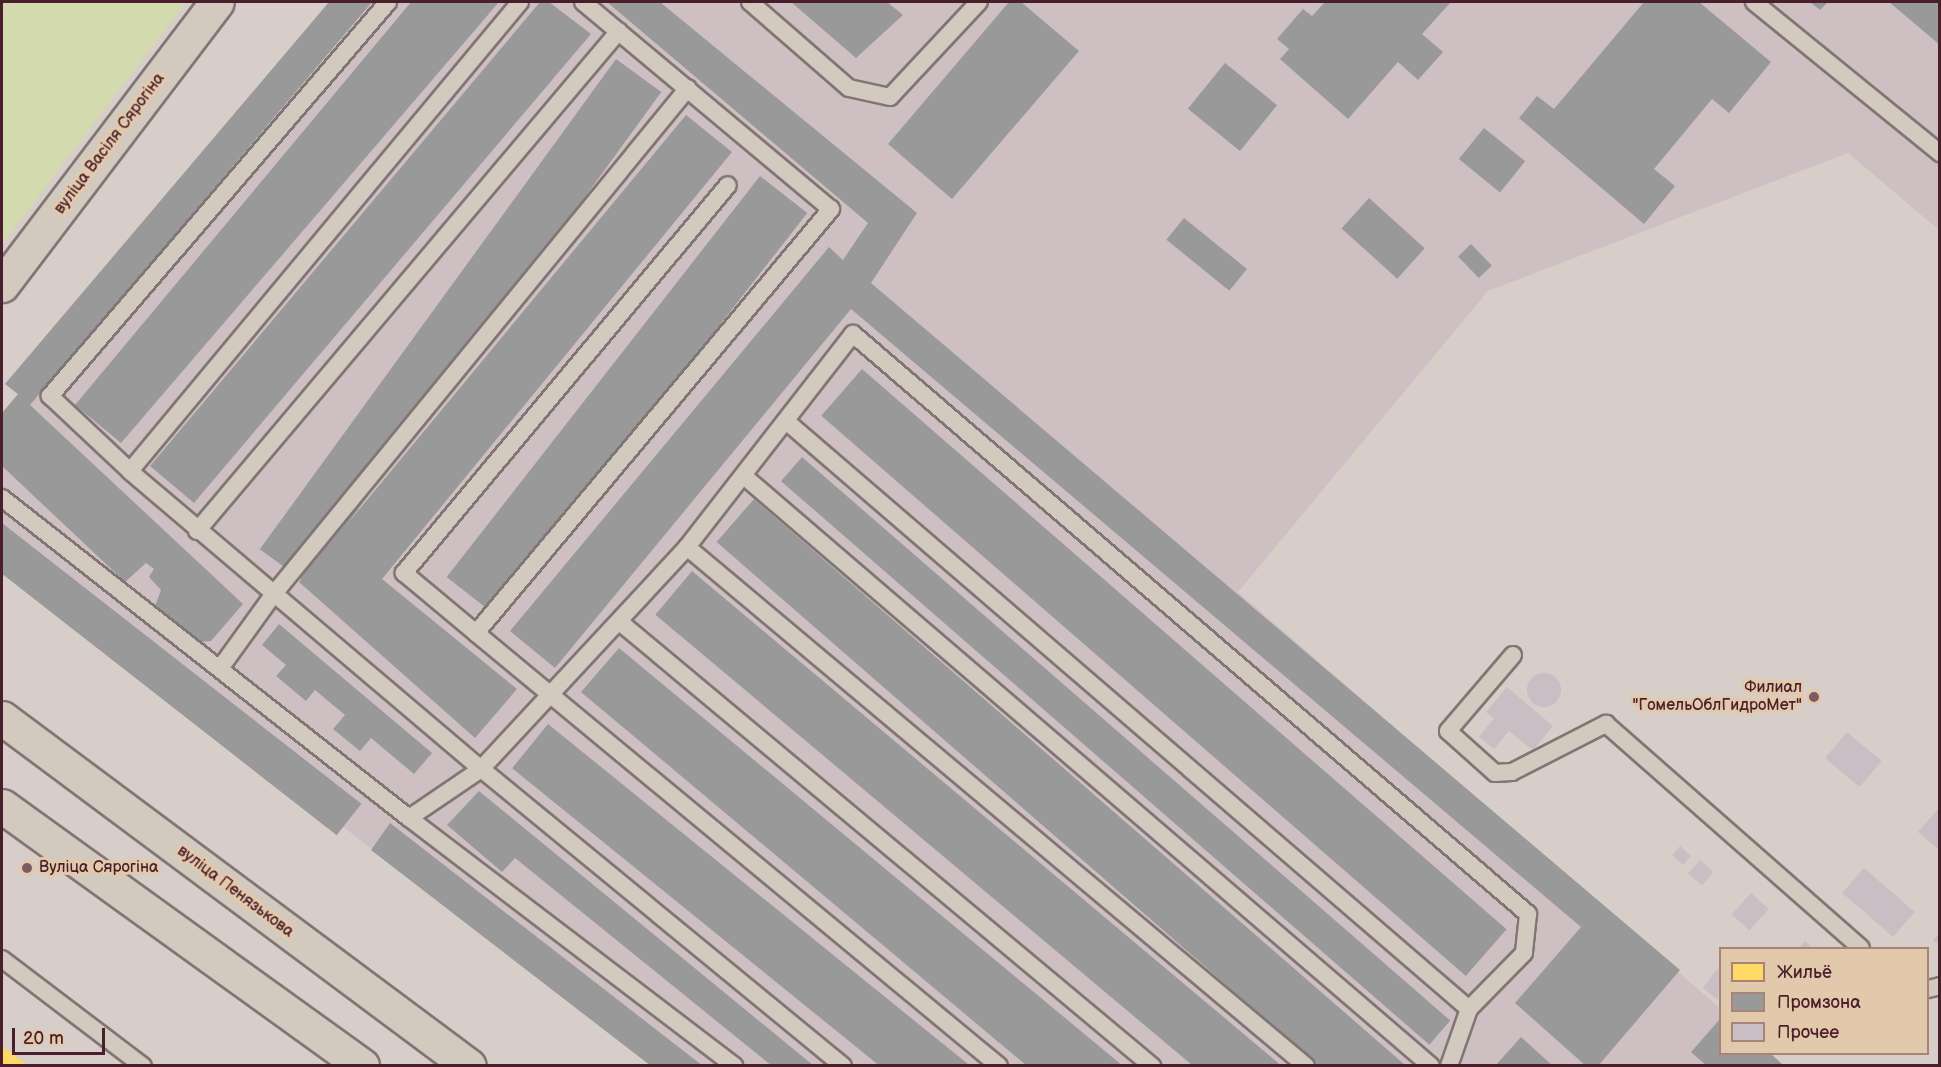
<!DOCTYPE html>
<meta charset="utf-8">
<style>
body{margin:0}
#map{position:relative;width:1941px;height:1067px;overflow:hidden;background:#d8cec9;font-family:"Balsamiq Sans",sans-serif}
div>[style]{position:absolute}
[style*='--x']{left:calc(var(--x)*1px);top:calc(var(--y)*1px);width:calc(var(--w)*1px);rotate:calc(var(--a)*1deg)}
.built>*{inset:0;background:#cec0c2}
.green>*{inset:0;background:#d3daae}
.homes>*{inset:0;background:#ffd966}
.industry>*{inset:0;background:#999;transform-origin:0 0}
.building>*{inset:0;background:#c8bec4;transform-origin:0 0}
.round{border-radius:50%}
.roads{filter:drop-shadow(2px 0 #827575) drop-shadow(-2px 0 #827575) drop-shadow(0 2px #827575) drop-shadow(0 -2px #827575)}
.lane>*{height:16px;margin:-8px;padding:0 8px;transform-origin:8px;border-radius:8px;background:#d2c9bf}
.street>*{height:33px;margin:-16.5px;padding:0 16.5px;transform-origin:16.5px;border-radius:16.5px;background:#d2c9bf}
.dots>*{width:16px;height:16px;translate:-50% -50%;box-sizing:border-box;border:3px solid #e3c9ab;border-radius:50%}
span{translate:-50% -50%;white-space:nowrap;text-align:center;line-height:1.15;-webkit-text-stroke:6px #e3c9ab;paint-order:stroke}
.street-label{font-size:16px;color:#4a1f2b}
.poi-label{font-size:16px;color:#4a1f2b}
.right{translate:-100% -50%;text-align:right}
.left{translate:0 -50%;text-align:left}
.frame{position:absolute;inset:0;border:3px solid #4a1f2b;pointer-events:none}
.legend{position:absolute;left:1719px;top:947px;width:210px;height:108px;box-sizing:border-box;background:#e3c9ab;border:2px solid #a68578;margin:0;padding:8px 10px;list-style:none;font-size:18px;color:#4a1f2b}
.legend li{display:flex;align-items:center;gap:12px;height:30px}
.legend b{width:30px;border:2px solid #a68578}
.scale{position:absolute;left:12px;top:1028px;width:93px;height:27px;box-sizing:border-box;border:3px solid #4a1f2b;border-top:0;padding-left:8px;font-size:18px;line-height:21px;white-space:nowrap;color:#4a1f2b;-webkit-text-stroke:4px #e3c9ab;paint-order:stroke}
</style>
<div id="map">
<div class="built">
<div style="clip-path:polygon(337px 2px,1939px 2px,1939px 230px,1848px 153px,1488px 291px,1238px 592px,1720px 1008px,1720px 1054px,1771px 1054px,1784px 1065px,651px 1065px,2px 563px,2px 413px,18px 395px,5px 384px)"></div>
</div>
<div class="green">
<div style="clip-path:polygon(2px 2px,186px 2px,2px 244px)"></div>
</div>
<div class="homes">
<div style="clip-path:polygon(2px 1046px,28px 1066px,2px 1066px)"></div>
</div>
<div class="industry">
<div style="clip-path:polygon(329px 2px,372px 2px,30px 405px,243px 604px,211px 641px,200px 642px,155px 606px,161px 590px,149px 577px,154px 569px,146px 563px,125px 582px,2px 466px,2px 413px,18px 394px,5px 384px)"></div>
<div style="clip-path:polygon(411px 2px,499px 2px,121px 443px,75px 405px)"></div>
<div style="clip-path:polygon(540px 2px,549px 2px,591px 34px,194px 503px,150px 466px)"></div>
<div style="clip-path:polygon(607px 2px,660px 2px,917px 213px,871px 283px,1680px 970px,1598px 1066px,1586px 1066px,1515px 1003px,1581px 927px,851px 309px,555px 668px,510px 631px,829px 247px,843px 260px,868px 223px)"></div>
<div style="clip-path:polygon(791px 2px,887px 2px,903px 15px,856px 58px)"></div>
<div style="clip-path:polygon(1009px 2px,1021px 2px,1079px 51px,952px 199px,888px 144px)"></div>
<div style="clip-path:polygon(1325px 2px,1451px 2px,1422px 34px,1443px 52px,1418px 80px,1398px 62px,1348px 119px,1280px 59px,1289px 49px,1277px 39px,1303px 9px,1312px 16px)"></div>
<div style="clip-path:polygon(1644px 2px,1699px 2px,1771px 62px,1729px 113px,1712px 99px,1654px 169px,1675px 186px,1644px 224px,1519px 118px,1537px 96px,1554px 109px)"></div>
<div style="clip-path:polygon(1810px 2px,1828px 2px,1820px 10px)"></div>
<div style="clip-path:polygon(1889px 2px,1940px 2px,1940px 45px)"></div>
<div style="left:616px;top:59px;width:56px;height:606px;rotate:36deg"></div>
<div style="left:1225px;top:63px;width:67px;height:59px;rotate:39deg"></div>
<div style="clip-path:polygon(686px 115px,732px 152px,382px 579px,517px 689px,475px 738px,299px 582px)"></div>
<div style="left:1484px;top:128px;width:53px;height:40px;rotate:39deg"></div>
<div style="left:760px;top:176px;width:60px;height:509px;rotate:38deg"></div>
<div style="left:1369px;top:198px;width:75px;height:41px;rotate:42deg"></div>
<div style="left:1184px;top:218px;width:81px;height:28px;rotate:39deg"></div>
<div style="left:1471px;top:244px;width:30px;height:18px;rotate:46deg"></div>
<div style="left:862px;top:369px;width:854px;height:62px;rotate:41deg"></div>
<div style="left:802px;top:457px;width:859px;height:32px;rotate:41deg"></div>
<div style="left:754px;top:499px;width:867px;height:57px;rotate:41deg"></div>
<div style="left:2px;top:523px;width:456px;height:40px;rotate:38deg"></div>
<div style="left:692px;top:571px;width:766px;height:57px;rotate:40deg"></div>
<div style="clip-path:polygon(279px 624px,432px 753px,414px 774px,371px 738px,360px 751px,333px 729px,345px 715px,315px 690px,306px 701px,276px 676px,286px 665px,262px 645px)"></div>
<div style="clip-path:polygon(619px 648px,1123px 1066px,1027px 1066px,581px 692px)"></div>
<div style="left:548px;top:724px;width:544px;height:57px;rotate:39deg"></div>
<div style="clip-path:polygon(479px 791px,814px 1066px,772px 1066px,515px 858px,502px 872px,447px 825px)"></div>
<div style="clip-path:polygon(390px 823px,703px 1066px,651px 1066px,371px 850px)"></div>
<div style="clip-path:polygon(1720px 1019px,1720px 1054px,1771px 1054px,1784px 1066px,1707px 1066px,1691px 1052px)"></div>
<div style="clip-path:polygon(1521px 1037px,1553px 1066px,1495px 1066px)"></div>
</div>
<div class="building">
<div class="round" style="left:1527px;top:673px;width:34px;height:34px"></div>
<div style="clip-path:polygon(1507px 687px,1553px 726px,1533px 750px,1509px 731px,1494px 749px,1479px 737px,1494px 718px,1486px 712px)"></div>
<div style="left:1847px;top:732px;width:45px;height:34px;rotate:40deg"></div>
<div style="clip-path:polygon(1937px 810px,1940px 812px,1940px 851px,1918px 832px)"></div>
<div style="left:1680px;top:846px;width:15px;height:12px;rotate:42deg"></div>
<div style="left:1700px;top:860px;width:18px;height:18px;rotate:41deg"></div>
<div style="left:1864px;top:868px;width:67px;height:33px;rotate:41deg"></div>
<div style="left:1751px;top:893px;width:24px;height:29px;rotate:42deg"></div>
<div style="clip-path:polygon(1940px 932px,1940px 945px,1933px 940px)"></div>
<div style="clip-path:polygon(1805px 941px,1813px 948px,1799px 948px)"></div>
<div style="clip-path:polygon(1717px 969px,1720px 971px,1718px 1000px,1703px 988px)"></div>
</div>
<div class="roads">
<div class="lane">
<div style="--x:583;--y:2;--w:323;--a:39.9"></div>
<div style="--x:831;--y:209;--w:553;--a:129.94"></div>
<div style="--x:476;--y:633;--w:94;--a:-140.2"></div>
<div style="--x:404;--y:573;--w:505;--a:-50.14"></div>
<div style="--x:750;--y:2;--w:131;--a:41"></div>
<div style="--x:849;--y:88;--w:42;--a:12.4"></div>
<div style="--x:890;--y:97;--w:130;--a:-46.9"></div>
<div style="--x:1754;--y:2;--w:240;--a:39.1"></div>
<div style="--x:786;--y:421;--w:901;--a:40.73"></div>
<div style="--x:130;--y:471;--w:110;--a:-136.8"></div>
<div style="--x:50;--y:396;--w:519;--a:-49.37"></div>
<div style="--x:745;--y:477;--w:904;--a:40.65"></div>
<div style="--x:2;--y:498;--w:518;--a:38.18"></div>
<div style="--x:409;--y:818;--w:87;--a:-34.2"></div>
<div style="--x:481;--y:769;--w:460;--a:-139.7"></div>
<div style="--x:130;--y:471;--w:610;--a:-50.25"></div>
<div style="--x:197;--y:531;--w:654;--a:-49.84"></div>
<div style="--x:687;--y:547;--w:808;--a:39.98"></div>
<div style="--x:621;--y:623;--w:692;--a:39.84"></div>
<div style="--x:476;--y:633;--w:679;--a:39.62"></div>
<div style="--x:1513;--y:655;--w:100;--a:130.5"></div>
<div style="--x:1448;--y:731;--w:63;--a:41.8"></div>
<div style="--x:1495;--y:773;--w:17;--a:-3"></div>
<div style="--x:1512;--y:772;--w:106;--a:-27.1"></div>
<div style="--x:1606;--y:724;--w:339;--a:41.3"></div>
<div style="--x:221;--y:667;--w:89;--a:-54.2"></div>
<div style="--x:273;--y:595;--w:655;--a:-50.7"></div>
<div style="--x:409;--y:818;--w:409;--a:37.3"></div>
<div style="--x:2;--y:959;--w:177;--a:37.2"></div>
<div style="--x:1928;--y:989;--w:12;--a:-14"></div>
<div style="--x:843;--y:1066;--w:468;--a:-140.6"></div>
<div style="--x:481;--y:769;--w:303;--a:-47.1"></div>
<div style="--x:687;--y:547;--w:270;--a:-52.1"></div>
<div style="--x:853;--y:334;--w:890;--a:40.67"></div>
<div style="--x:1528;--y:914;--w:39;--a:96"></div>
<div style="--x:1524;--y:953;--w:78;--a:134.5"></div>
<div style="--x:1469;--y:1009;--w:60;--a:109.3"></div>
</div>
<div class="street">
<div style="--x:2;--y:285;--w:355;--a:-52.8"></div>
<div style="--x:2;--y:718;--w:582;--a:36.69"></div>
<div style="--x:2;--y:806;--w:444;--a:35.8"></div>
</div>
</div>
<div class="dots">
<div style="left:1814px;top:697px;background:#7c5c62"></div>
<div style="left:27px;top:868px;background:#7c5c62"></div>
</div>
<div class="street-label">
<span style="left:110px;top:144px;rotate:-53deg">вуліца Васіля Сярогіна</span>
<span style="left:235px;top:892px;rotate:37deg">вуліца Пенязькова</span>
</div>
<div class="poi-label">
<span class="right" style="left:1802px;top:697px">Филиал<br>"ГомельОблГидроМет"</span>
<span class="left" style="left:39px;top:868px">Вуліца Сярогіна</span>
</div>
<div class="frame"></div>
<ul class="legend">
<li><b style="height:16px;background:#ffd966"></b>Жильё</li>
<li><b style="height:16px;background:#999"></b>Промзона</li>
<li><b style="height:16px;background:#c8bec4"></b>Прочее</li>
</ul>
<div class="scale">20 m</div>
</div>
